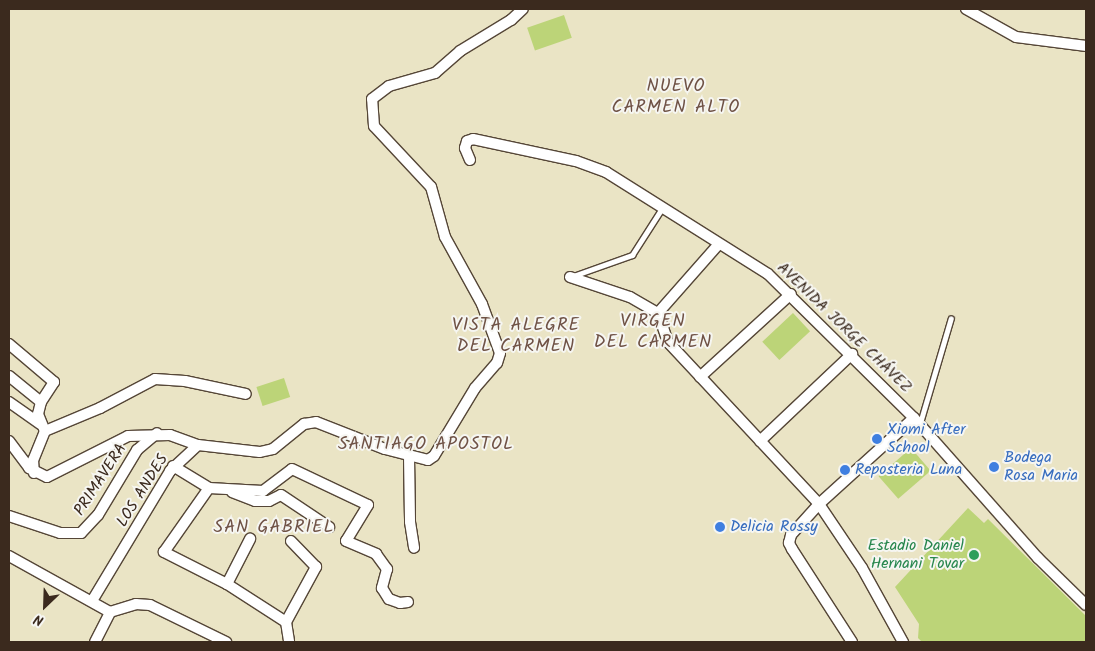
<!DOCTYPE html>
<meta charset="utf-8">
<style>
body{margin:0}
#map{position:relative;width:1095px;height:651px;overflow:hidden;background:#eae4c5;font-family:Kalam,sans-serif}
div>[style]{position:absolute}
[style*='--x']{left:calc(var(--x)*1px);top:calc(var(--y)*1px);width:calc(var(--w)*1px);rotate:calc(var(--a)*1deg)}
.green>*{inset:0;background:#bcd478;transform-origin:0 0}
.roads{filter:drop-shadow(1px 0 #554637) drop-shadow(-1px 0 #554637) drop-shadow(0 1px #554637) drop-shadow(0 -1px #554637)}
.lane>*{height:5px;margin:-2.5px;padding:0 2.5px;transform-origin:2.5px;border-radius:2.5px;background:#fff}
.street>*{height:10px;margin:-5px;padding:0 5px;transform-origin:5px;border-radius:5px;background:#fff}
.dots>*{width:14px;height:14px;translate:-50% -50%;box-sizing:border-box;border:2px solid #f6f6f2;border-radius:50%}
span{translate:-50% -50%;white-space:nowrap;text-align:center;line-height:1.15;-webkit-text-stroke:4px #f6f6f2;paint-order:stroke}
.street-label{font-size:16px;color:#3b2a1e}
.shop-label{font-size:16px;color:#366cbe}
.left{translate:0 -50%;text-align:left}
.leisure-label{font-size:16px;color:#27864d}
.right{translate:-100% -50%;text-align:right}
.neighbourhood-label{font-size:18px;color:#6f5245;letter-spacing:1px}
.frame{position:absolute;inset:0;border:10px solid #3b2a1e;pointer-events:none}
.north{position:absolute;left:20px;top:581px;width:50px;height:50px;-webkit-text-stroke:4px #f6f6f2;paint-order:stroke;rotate:204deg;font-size:14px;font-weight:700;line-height:20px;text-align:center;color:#3b2a1e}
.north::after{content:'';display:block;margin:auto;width:18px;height:22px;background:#3b2a1e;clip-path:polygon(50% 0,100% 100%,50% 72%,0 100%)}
</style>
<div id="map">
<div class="green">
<div style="left:564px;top:15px;width:24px;height:39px;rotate:71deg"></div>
<div style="left:793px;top:313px;width:25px;height:42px;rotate:47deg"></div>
<div style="left:284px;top:378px;width:20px;height:29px;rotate:72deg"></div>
<div style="left:911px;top:448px;width:30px;height:43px;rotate:49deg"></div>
<div style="clip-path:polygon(968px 508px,984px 523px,988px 519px,1086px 616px,1086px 642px,922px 642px,918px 638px,919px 624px,895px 587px)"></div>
</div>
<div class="roads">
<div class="lane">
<div style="--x:573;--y:276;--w:63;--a:-19.6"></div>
<div style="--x:632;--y:255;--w:56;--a:-57.4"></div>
<div style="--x:920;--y:423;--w:109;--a:-73.6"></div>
</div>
<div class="street">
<div style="--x:966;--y:9;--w:57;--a:29.2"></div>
<div style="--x:1016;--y:37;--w:71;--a:7.3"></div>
<div style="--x:470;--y:160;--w:13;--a:-113"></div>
<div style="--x:465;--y:148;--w:7;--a:-74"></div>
<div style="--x:467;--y:141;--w:6;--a:-18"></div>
<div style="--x:473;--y:139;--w:105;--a:12.1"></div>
<div style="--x:576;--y:161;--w:32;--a:20"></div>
<div style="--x:606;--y:172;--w:191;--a:32.2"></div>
<div style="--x:768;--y:274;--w:205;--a:44.6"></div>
<div style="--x:914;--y:418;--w:187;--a:48.5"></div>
<div style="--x:1038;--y:558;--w:67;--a:44.4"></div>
<div style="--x:570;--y:277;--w:63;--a:18.4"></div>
<div style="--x:630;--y:297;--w:32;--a:30"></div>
<div style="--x:658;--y:313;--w:31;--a:71"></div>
<div style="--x:668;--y:342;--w:221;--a:47"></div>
<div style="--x:819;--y:504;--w:77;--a:56.1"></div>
<div style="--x:862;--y:568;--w:85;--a:61"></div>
<div style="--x:658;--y:313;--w:91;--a:-48.6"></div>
<div style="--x:9;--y:344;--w:59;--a:40.2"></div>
<div style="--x:54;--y:382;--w:24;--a:123"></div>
<div style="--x:41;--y:402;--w:12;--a:104"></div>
<div style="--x:38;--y:414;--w:18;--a:68"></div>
<div style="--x:45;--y:431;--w:31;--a:112"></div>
<div style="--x:33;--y:460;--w:13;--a:86"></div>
<div style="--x:9;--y:376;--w:41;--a:39.1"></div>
<div style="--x:700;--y:377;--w:123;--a:-42.4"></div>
<div style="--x:9;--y:402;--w:38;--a:35"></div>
<div style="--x:45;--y:431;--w:60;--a:-22.7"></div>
<div style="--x:100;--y:408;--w:62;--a:-27.8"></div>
<div style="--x:155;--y:379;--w:30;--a:4"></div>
<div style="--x:185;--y:381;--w:62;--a:12"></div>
<div style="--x:9;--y:441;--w:34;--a:53"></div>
<div style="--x:29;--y:468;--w:20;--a:27"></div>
<div style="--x:47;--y:477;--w:91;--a:-26.8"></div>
<div style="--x:128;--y:436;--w:42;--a:-1.4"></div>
<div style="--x:170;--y:435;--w:30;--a:20"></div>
<div style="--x:760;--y:441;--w:127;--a:-43.4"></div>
<div style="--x:409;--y:456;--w:66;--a:89.1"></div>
<div style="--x:410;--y:522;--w:26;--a:81"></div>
<div style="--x:173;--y:466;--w:42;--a:31.4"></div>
<div style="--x:232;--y:492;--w:25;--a:21"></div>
<div style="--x:255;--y:501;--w:14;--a:0"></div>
<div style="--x:269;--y:501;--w:13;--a:-27"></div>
<div style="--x:281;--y:495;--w:58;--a:33.7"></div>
<div style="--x:9;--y:516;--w:54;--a:18.4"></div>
<div style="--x:60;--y:533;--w:21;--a:0"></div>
<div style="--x:81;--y:533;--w:25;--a:-47"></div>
<div style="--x:98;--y:515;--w:76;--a:-59"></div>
<div style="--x:137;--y:450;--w:26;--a:-40"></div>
<div style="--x:9;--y:556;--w:115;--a:29"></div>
<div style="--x:110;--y:612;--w:27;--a:-17"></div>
<div style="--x:136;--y:604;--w:14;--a:4"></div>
<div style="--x:150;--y:605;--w:85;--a:26"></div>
<div style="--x:227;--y:584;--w:51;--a:-62.9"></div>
<div style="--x:92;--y:601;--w:152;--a:-59"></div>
<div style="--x:170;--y:471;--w:38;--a:-43"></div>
<div style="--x:198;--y:445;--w:62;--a:6.4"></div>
<div style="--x:260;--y:452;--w:13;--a:-13"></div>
<div style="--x:273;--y:449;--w:40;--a:-39"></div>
<div style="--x:304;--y:424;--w:12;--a:-9"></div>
<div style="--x:316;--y:422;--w:74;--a:21.4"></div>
<div style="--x:385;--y:449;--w:44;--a:14.3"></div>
<div style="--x:428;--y:460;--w:7;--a:-34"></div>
<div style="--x:434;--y:456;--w:79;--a:-58.9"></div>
<div style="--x:475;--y:388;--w:33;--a:-49"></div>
<div style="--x:497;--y:363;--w:10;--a:-73"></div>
<div style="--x:500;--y:353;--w:52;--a:-110.2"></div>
<div style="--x:482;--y:304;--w:77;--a:-118.9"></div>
<div style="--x:445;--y:237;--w:52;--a:-105.6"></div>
<div style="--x:431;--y:187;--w:83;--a:-133.1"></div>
<div style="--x:374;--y:126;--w:27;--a:-94"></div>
<div style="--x:372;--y:99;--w:21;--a:-37"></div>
<div style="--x:389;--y:86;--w:48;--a:-15.8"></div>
<div style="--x:435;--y:73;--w:33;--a:-41"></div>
<div style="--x:460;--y:51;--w:60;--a:-31.3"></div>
<div style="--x:511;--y:20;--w:16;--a:-43"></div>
<div style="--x:286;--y:622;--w:70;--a:-147.2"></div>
<div style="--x:227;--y:584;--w:71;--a:-153.1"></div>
<div style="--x:164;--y:552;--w:78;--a:-54.9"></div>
<div style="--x:209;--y:488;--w:54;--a:3.2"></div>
<div style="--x:263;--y:491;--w:36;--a:-37"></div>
<div style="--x:292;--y:469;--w:84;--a:25.3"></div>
<div style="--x:368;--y:505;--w:42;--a:121.4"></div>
<div style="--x:346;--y:541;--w:33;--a:23"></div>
<div style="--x:376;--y:554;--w:19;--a:54"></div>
<div style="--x:387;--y:569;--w:20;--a:105"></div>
<div style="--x:382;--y:588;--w:13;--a:58"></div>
<div style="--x:389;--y:599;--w:12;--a:20"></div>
<div style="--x:400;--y:603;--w:8;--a:-7"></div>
<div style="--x:286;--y:622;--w:63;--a:-61.4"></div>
<div style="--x:316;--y:567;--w:36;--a:-134"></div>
<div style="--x:286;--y:622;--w:20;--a:81"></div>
<div style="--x:95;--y:642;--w:34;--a:-63"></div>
<div style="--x:852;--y:642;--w:111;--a:-122.8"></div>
<div style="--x:792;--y:549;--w:7;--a:-117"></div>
<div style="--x:789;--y:543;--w:8;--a:-76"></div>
<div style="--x:791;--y:535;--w:42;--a:-47.9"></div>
<div style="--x:819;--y:504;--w:128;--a:-42.2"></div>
</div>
</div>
<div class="dots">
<div style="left:877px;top:439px;background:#3f7fe0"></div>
<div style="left:994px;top:467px;background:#3f7fe0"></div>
<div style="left:845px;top:470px;background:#3f7fe0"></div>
<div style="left:720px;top:527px;background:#3f7fe0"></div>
<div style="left:974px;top:555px;background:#2e9e5b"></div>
</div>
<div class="street-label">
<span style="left:844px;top:328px;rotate:44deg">AVENIDA JORGE CHÁVEZ</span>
<span style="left:101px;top:480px;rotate:-57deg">PRIMAVERA</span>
<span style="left:143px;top:491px;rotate:-58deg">LOS ANDES</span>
</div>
<div class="shop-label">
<span class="left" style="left:887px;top:439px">Xiomi After<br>School</span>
<span class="left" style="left:1004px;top:467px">Bodega<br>Rosa Maria</span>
<span class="left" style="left:855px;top:470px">Reposteria Luna</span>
<span class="left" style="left:730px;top:527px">Delicia Rossy</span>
</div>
<div class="leisure-label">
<span class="right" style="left:964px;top:555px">Estadio Daniel<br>Hernani Tovar</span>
</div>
<div class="neighbourhood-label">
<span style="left:676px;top:98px">NUEVO<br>CARMEN ALTO</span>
<span style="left:653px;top:333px">VIRGEN<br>DEL CARMEN</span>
<span style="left:516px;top:337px">VISTA ALEGRE<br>DEL CARMEN</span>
<span style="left:426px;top:445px">SANTIAGO APOSTOL</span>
<span style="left:274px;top:528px">SAN GABRIEL</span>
</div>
<div class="frame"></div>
<div class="north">N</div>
</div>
